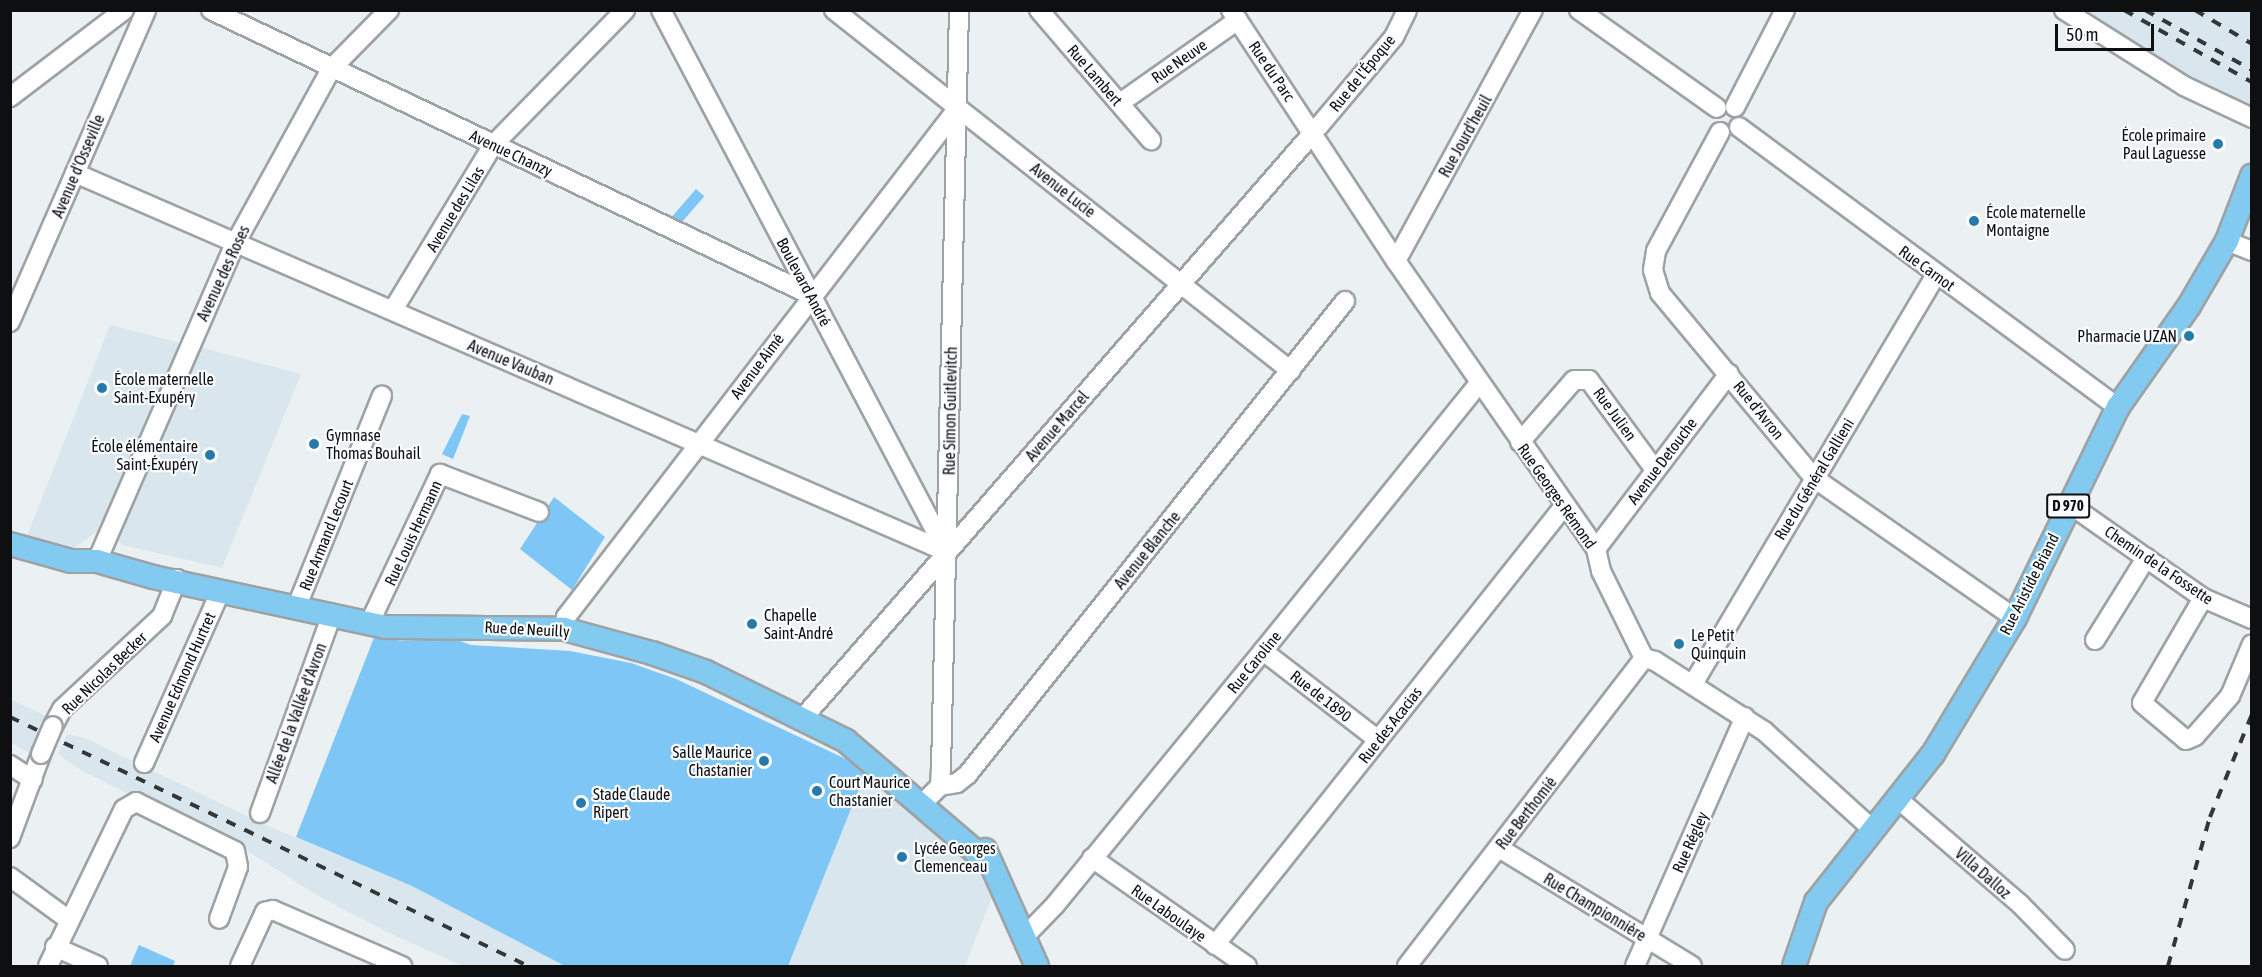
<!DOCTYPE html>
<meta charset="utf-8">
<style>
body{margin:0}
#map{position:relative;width:2262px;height:977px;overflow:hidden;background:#ebf0f3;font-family:"Asap Condensed",sans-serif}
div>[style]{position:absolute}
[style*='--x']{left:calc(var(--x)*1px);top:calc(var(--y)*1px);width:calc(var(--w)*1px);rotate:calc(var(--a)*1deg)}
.built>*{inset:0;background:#dae6ee}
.green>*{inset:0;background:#7dc6f6;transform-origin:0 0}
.roads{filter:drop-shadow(2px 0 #9da2a5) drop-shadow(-2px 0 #9da2a5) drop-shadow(0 2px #9da2a5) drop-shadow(0 -2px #9da2a5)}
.minor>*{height:18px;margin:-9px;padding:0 9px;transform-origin:9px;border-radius:9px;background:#fff}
.major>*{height:22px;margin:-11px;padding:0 11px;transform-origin:11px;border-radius:11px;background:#83caf1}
.rail>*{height:4px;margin-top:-2px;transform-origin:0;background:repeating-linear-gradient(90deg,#343738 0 10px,transparent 0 20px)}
.bridges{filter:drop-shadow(2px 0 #9da2a5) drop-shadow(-2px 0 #9da2a5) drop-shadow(0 2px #9da2a5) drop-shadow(0 -2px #9da2a5)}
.minor-bridge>*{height:18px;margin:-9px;padding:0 9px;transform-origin:9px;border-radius:9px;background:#fff}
.dots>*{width:16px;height:16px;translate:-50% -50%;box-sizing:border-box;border:3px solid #fafdff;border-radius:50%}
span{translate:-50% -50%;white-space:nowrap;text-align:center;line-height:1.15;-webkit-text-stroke:4.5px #fafdff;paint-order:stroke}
.shield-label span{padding:2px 4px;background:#fafdff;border:2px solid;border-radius:4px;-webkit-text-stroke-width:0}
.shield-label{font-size:15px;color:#0d0f10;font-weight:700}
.street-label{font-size:16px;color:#0d0f10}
.poi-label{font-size:16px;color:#0d0f10}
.right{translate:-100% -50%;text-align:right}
.left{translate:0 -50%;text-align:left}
.frame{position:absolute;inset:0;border:12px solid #0d0f10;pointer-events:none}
.scale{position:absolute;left:2055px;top:24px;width:99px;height:27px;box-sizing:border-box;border:3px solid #0d0f10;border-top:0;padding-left:8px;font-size:18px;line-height:21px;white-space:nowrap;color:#0d0f10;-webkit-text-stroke:4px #fafdff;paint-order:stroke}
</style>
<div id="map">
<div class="built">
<div style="clip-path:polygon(2075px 11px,2251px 11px,2251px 111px,2162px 66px)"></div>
<div style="clip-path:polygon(110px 325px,181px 343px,102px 528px,75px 547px,27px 536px)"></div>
<div style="clip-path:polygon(199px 347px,301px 374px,222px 568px,122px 545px,116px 537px)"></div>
<div style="clip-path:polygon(10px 699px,46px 716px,52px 723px,35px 752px,29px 753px,11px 743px)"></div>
<div style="clip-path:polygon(67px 734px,85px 738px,263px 824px,412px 886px,570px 966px,462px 966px,385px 931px,320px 897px,249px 852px,82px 771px,58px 754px)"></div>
<div style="clip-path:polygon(867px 769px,988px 875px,994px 891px,965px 966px,788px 966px)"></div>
</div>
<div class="green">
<div style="left:696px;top:189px;width:11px;height:38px;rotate:41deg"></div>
<div style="clip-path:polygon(462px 414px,470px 416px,453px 459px,442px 454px)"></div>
<div style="clip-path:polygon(554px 497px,605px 537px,572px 590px,520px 549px)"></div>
<div style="clip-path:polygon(375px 635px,400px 641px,455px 639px,471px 645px,570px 651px,631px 663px,676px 679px,867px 769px,788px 966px,565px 966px,412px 886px,296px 837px)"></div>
<div style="clip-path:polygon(139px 945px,175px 961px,173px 966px,130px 966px)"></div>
</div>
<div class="roads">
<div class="minor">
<div style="--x:211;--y:10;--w:664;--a:25.41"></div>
<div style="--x:661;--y:10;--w:611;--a:62.22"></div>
<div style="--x:834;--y:10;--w:582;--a:38.31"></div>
<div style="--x:1039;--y:10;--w:172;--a:49.3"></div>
<div style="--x:1231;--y:10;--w:300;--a:56.7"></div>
<div style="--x:1396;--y:261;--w:351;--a:55.2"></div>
<div style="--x:1596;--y:549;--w:23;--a:77"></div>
<div style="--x:1601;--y:571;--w:97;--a:63.7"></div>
<div style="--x:1644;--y:658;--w:11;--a:15"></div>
<div style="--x:1655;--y:661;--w:130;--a:32.7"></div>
<div style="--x:1764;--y:731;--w:147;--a:42.2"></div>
<div style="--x:1579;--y:10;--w:169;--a:35.4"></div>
<div style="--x:2064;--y:10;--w:142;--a:32.3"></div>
<div style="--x:2184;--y:86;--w:75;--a:25.2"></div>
<div style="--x:10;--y:97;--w:143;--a:-37.3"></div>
<div style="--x:1120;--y:103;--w:144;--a:-35.1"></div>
<div style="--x:1735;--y:107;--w:109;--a:-62.7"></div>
<div style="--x:1739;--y:127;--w:471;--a:36.5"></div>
<div style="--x:1720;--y:132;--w:135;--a:118.3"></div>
<div style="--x:1656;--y:251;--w:19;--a:99"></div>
<div style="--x:1653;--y:270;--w:24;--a:73"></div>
<div style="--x:1660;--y:293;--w:241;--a:50.2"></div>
<div style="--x:1814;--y:478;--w:245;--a:34.9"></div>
<div style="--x:75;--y:173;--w:951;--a:23.49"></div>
<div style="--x:2227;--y:241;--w:27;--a:22"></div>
<div style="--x:1396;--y:261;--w:286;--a:-61.4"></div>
<div style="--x:393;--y:310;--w:193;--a:-58.8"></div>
<div style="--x:493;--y:145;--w:189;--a:-45.6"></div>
<div style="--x:10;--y:322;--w:340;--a:-66.4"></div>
<div style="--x:1520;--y:442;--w:82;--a:-48.9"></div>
<div style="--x:1574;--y:380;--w:15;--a:0"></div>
<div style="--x:1589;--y:380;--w:112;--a:53.7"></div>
<div style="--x:2069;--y:504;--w:164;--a:35"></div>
<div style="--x:2203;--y:598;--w:53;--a:23.2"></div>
<div style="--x:1596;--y:549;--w:220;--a:-52.8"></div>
<div style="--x:97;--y:561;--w:348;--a:-66.5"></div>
<div style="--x:236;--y:242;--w:197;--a:-61.2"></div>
<div style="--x:331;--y:69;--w:83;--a:-45.5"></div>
<div style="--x:2203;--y:598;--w:121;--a:120.2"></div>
<div style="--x:2142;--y:703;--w:57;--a:40.1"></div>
<div style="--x:2186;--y:740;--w:10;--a:-24"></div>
<div style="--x:2195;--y:736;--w:53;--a:-48.8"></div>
<div style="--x:2230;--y:696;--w:56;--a:-67.1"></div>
<div style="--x:297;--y:606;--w:227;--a:-68"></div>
<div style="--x:370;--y:622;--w:164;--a:-64.7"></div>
<div style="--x:440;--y:474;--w:106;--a:21"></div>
<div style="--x:564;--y:629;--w:12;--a:-81"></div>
<div style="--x:566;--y:617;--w:642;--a:-52.4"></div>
<div style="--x:2095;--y:640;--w:97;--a:-58.1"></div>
<div style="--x:1263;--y:651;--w:145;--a:37.7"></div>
<div style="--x:1693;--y:684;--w:476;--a:-59.3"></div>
<div style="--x:802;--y:719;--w:787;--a:-48.92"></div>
<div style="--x:1319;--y:126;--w:116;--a:-49.9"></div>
<div style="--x:1394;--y:37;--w:30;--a:-64"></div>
<div style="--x:53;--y:726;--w:19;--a:-62"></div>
<div style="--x:62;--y:709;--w:137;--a:-42.9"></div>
<div style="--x:162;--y:616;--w:40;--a:-68"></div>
<div style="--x:144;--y:763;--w:189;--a:-66"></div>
<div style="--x:10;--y:765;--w:27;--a:33"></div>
<div style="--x:940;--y:786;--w:17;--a:-10"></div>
<div style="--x:957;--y:783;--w:14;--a:-39"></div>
<div style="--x:968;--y:774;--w:605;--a:-51.44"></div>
<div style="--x:1898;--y:799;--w:161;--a:40.7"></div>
<div style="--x:2020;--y:904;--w:64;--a:45.6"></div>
<div style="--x:922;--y:804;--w:25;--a:-45"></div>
<div style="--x:940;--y:786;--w:18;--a:-87"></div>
<div style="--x:941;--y:768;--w:758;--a:-88.64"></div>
<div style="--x:260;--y:813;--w:212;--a:-70.1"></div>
<div style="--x:10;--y:838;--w:90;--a:-69.7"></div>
<div style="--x:1499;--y:848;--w:226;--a:31.4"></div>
<div style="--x:1092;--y:858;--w:189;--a:34.9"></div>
<div style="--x:10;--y:877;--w:73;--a:36.1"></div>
<div style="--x:1024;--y:937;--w:45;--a:-45.9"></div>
<div style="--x:1055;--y:905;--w:328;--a:-50.7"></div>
<div style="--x:1263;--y:651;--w:344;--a:-51.1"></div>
<div style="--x:1215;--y:945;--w:562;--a:-51.5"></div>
<div style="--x:55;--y:947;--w:47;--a:23.8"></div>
<div style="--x:48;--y:966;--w:174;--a:-64.2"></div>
<div style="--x:124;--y:809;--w:14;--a:-30"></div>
<div style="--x:136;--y:802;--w:110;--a:26.3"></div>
<div style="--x:235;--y:851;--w:16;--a:79"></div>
<div style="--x:238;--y:867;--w:55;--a:110.1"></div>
<div style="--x:240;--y:966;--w:60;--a:-65.2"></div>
<div style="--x:265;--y:912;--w:8;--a:-14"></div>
<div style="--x:273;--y:910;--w:141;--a:23.5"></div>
<div style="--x:1407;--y:966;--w:389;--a:-52.4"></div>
<div style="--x:1635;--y:966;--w:272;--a:-66.2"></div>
</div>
<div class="major">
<div style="--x:10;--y:544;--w:63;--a:15.6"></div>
<div style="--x:71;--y:561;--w:26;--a:0"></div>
<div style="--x:97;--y:561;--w:58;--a:15.9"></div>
<div style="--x:153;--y:577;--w:238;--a:12.1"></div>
<div style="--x:386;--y:627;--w:178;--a:0.6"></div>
<div style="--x:564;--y:629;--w:91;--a:15.3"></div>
<div style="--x:652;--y:653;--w:57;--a:19.4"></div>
<div style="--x:706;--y:672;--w:156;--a:26.2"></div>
<div style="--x:846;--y:741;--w:189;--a:40.5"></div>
<div style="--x:985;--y:850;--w:127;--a:65.9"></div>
<div style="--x:1794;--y:966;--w:68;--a:-71"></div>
<div style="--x:1816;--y:902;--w:189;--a:-51.7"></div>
<div style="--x:1933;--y:754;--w:159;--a:-58.9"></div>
<div style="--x:2015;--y:618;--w:235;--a:-64"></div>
<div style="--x:2118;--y:407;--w:123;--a:-54.9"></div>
<div style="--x:2189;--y:306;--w:75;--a:-59.7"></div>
<div style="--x:2227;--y:241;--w:70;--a:-69"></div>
</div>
</div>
<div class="rail">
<div style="--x:2124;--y:10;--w:147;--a:29.4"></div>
<div style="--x:2145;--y:10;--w:123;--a:29.3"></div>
<div style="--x:2195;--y:10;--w:66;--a:30.8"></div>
<div style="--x:10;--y:717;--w:575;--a:25.67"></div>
<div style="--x:2168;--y:966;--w:155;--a:-74.3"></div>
<div style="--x:2210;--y:817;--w:111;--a:-67.8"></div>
</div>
<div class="bridges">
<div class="minor-bridge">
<div style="--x:41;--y:754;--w:30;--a:-67"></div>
</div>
</div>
<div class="dots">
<div style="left:2218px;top:144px;background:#257aaa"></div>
<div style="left:1974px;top:221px;background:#257aaa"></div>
<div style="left:2189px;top:336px;background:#257aaa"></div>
<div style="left:102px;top:388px;background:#257aaa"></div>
<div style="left:314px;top:444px;background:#257aaa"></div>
<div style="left:210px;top:455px;background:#257aaa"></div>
<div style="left:752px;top:624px;background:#257aaa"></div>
<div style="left:1679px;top:644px;background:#257aaa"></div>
<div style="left:764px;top:761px;background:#257aaa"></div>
<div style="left:817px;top:791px;background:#257aaa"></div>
<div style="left:581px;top:803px;background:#257aaa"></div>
<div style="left:902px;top:857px;background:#257aaa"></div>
</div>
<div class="shield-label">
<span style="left:2068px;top:506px">D 970</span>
</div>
<div class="street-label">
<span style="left:1179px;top:61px;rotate:-35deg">Rue Neuve</span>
<span style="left:1272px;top:71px;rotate:56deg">Rue du Parc</span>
<span style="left:1362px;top:73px;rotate:-51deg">Rue de l'Époque</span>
<span style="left:1095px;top:75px;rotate:49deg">Rue Lambert</span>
<span style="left:1465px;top:136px;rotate:-61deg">Rue Jourd'heuil</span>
<span style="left:511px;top:153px;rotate:25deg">Avenue Chanzy</span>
<span style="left:78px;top:166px;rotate:-67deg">Avenue d'Osseville</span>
<span style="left:1063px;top:190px;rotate:38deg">Avenue Lucie</span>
<span style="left:455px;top:209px;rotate:-59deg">Avenue des Lilas</span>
<span style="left:1927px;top:268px;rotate:36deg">Rue Carnot</span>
<span style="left:223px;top:273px;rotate:-65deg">Avenue des Roses</span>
<span style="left:804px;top:282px;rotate:62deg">Boulevard André</span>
<span style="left:511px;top:362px;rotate:23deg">Avenue Vauban</span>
<span style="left:757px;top:366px;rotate:-53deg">Avenue Aimé</span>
<span style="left:1759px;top:410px;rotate:51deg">Rue d'Avron</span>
<span style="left:950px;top:411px;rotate:-89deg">Rue Simon Guitlevitch</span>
<span style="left:1615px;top:414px;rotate:54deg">Rue Julien</span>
<span style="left:1057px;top:426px;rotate:-49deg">Avenue Marcel</span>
<span style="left:1662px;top:461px;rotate:-53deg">Avenue Detouche</span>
<span style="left:1814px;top:479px;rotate:-59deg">Rue du Général Gallieni</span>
<span style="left:1557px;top:496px;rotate:55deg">Rue Georges Rémond</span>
<span style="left:413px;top:533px;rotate:-65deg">Rue Louis Hermann</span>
<span style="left:326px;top:535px;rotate:-68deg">Rue Armand Lecourt</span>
<span style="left:1147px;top:550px;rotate:-51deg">Avenue Blanche</span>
<span style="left:2159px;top:565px;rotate:34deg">Chemin de la Fossette</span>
<span style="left:2029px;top:584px;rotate:-63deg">Rue Aristide Briand</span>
<span style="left:527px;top:629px;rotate:3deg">Rue de Neuilly</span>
<span style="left:1254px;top:662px;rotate:-51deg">Rue Caroline</span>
<span style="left:104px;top:673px;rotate:-44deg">Rue Nicolas Becker</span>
<span style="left:182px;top:677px;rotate:-66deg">Avenue Edmond Hurtret</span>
<span style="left:1321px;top:696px;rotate:38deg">Rue de 1890</span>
<span style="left:296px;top:713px;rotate:-70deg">Allée de la Vallée d'Avron</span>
<span style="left:1390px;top:725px;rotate:-52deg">Rue des Acacias</span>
<span style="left:1526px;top:813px;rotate:-52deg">Rue Berthomié</span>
<span style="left:1690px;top:842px;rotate:-66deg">Rue Régley</span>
<span style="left:1983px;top:873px;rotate:41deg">Villa Dalloz</span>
<span style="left:1595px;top:907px;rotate:31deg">Rue Championnière</span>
<span style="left:1169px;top:913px;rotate:35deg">Rue Laboulaye</span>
</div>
<div class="poi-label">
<span class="right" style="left:2206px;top:144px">École primaire<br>Paul Laguesse</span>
<span class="left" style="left:1986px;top:221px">École maternelle<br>Montaigne</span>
<span class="right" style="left:2177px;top:336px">Pharmacie UZAN</span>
<span class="left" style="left:114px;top:388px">École maternelle<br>Saint-Exupéry</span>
<span class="left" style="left:326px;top:444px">Gymnase<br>Thomas Bouhail</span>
<span class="right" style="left:198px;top:455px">École élémentaire<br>Saint-Éxupéry</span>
<span class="left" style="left:764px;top:624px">Chapelle<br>Saint-André</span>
<span class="left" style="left:1691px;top:644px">Le Petit<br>Quinquin</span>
<span class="right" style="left:752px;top:761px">Salle Maurice<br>Chastanier</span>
<span class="left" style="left:829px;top:791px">Court Maurice<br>Chastanier</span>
<span class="left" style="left:593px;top:803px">Stade Claude<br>Ripert</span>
<span class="left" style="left:914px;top:857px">Lycée Georges<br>Clemenceau</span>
</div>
<div class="frame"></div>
<div class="scale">50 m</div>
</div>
